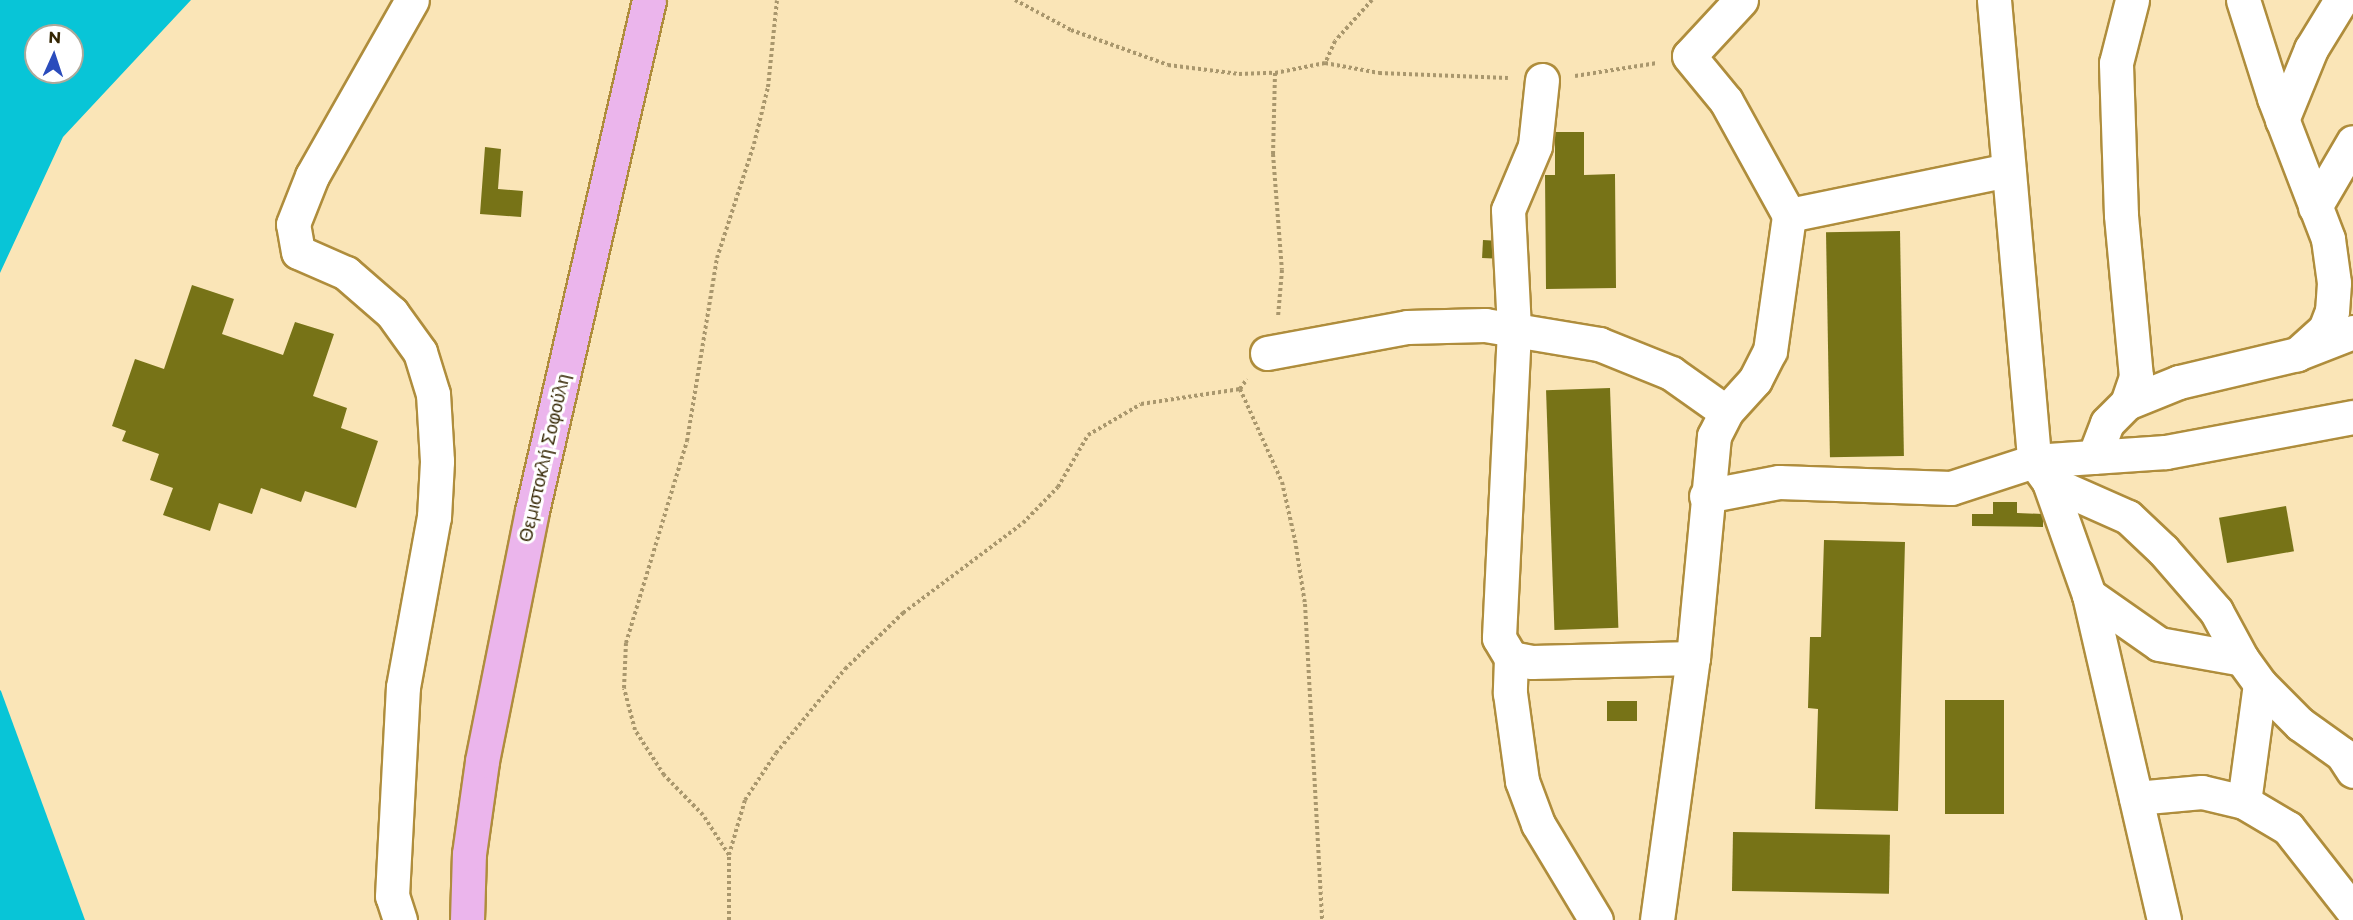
<!DOCTYPE html>
<meta charset="utf-8">
<style>
body{margin:0}
#map{position:relative;width:2353px;height:920px;overflow:hidden;background:#fae5b7;font-family:Montserrat,sans-serif}
div>[style]{position:absolute}
[style*='--x']{left:calc(var(--x)*1px);top:calc(var(--y)*1px);width:calc(var(--w)*1px);rotate:calc(var(--a)*1deg)}
.water>*{inset:0;background:#08c5d7}
.building>*{inset:0;background:#777317;transform-origin:0 0}
.path>*{height:4px;margin-top:-2px;transform-origin:0;background:repeating-linear-gradient(90deg,#a9976d 0 3px,transparent 0 6px)}
.roads{filter:drop-shadow(2px 0 #af8d3c) drop-shadow(-2px 0 #af8d3c) drop-shadow(0 2px #af8d3c) drop-shadow(0 -2px #af8d3c)}
.minor>*{height:33px;margin:-16.5px;padding:0 16.5px;transform-origin:16.5px;border-radius:16.5px;background:#fff}
.major>*{height:33px;margin:-16.5px;padding:0 16.5px;transform-origin:16.5px;border-radius:16.5px;background:#ebb5ec}
span{translate:-50% -50%;white-space:nowrap;text-align:center;line-height:1.15;-webkit-text-stroke:6px #fff;paint-order:stroke}
.street-label{font-size:18px;color:#342603}
.north{position:absolute;left:24px;top:24px;width:60px;height:60px;box-sizing:border-box;background:#fff;border:2px solid #aea89a;border-radius:50%;rotate:3deg;font-size:16px;font-weight:700;line-height:24px;text-align:center;color:#342603}
.north::after{content:'';display:block;margin:auto;width:21px;height:27px;background:#2b4cbc;clip-path:polygon(50% 0,100% 100%,50% 72%,0 100%)}
</style>
<div id="map">
<div class="water">
<div style="clip-path:polygon(evenodd,0 0,191px 0,63px 137px,0 273px,0 0,36px 36px,72px 36px,72px 72px,36px 72px,36px 36px)"></div>
<div style="clip-path:polygon(0 690px,1px 691px,85px 920px,0 920px)"></div>
</div>
<div class="building">
<div style="clip-path:polygon(1555px 132px,1584px 132px,1584px 175px,1615px 174px,1616px 288px,1546px 289px,1545px 175px,1555px 175px)"></div>
<div style="clip-path:polygon(485px 147px,501px 149px,498px 189px,523px 191px,521px 217px,480px 214px)"></div>
<div style="left:1900px;top:231px;width:225px;height:74px;rotate:89deg"></div>
<div style="left:1483px;top:240px;width:17px;height:18px;rotate:3deg"></div>
<div style="clip-path:polygon(192px 285px,234px 299px,222px 334px,283px 355px,295px 322px,334px 334px,313px 396px,347px 408px,341px 428px,378px 441px,356px 508px,305px 491px,301px 502px,261px 488px,252px 514px,219px 503px,210px 531px,163px 515px,173px 488px,150px 480px,159px 454px,122px 441px,126px 431px,112px 426px,135px 359px,164px 369px)"></div>
<div style="left:1610px;top:388px;width:240px;height:64px;rotate:88deg"></div>
<div style="clip-path:polygon(1993px 502px,2017px 502px,2017px 513px,2043px 514px,2043px 527px,1972px 526px,1972px 514px,1993px 514px)"></div>
<div style="left:2286px;top:506px;width:46px;height:68px;rotate:80deg"></div>
<div style="clip-path:polygon(1824px 540px,1905px 542px,1898px 811px,1815px 809px,1818px 709px,1808px 708px,1810px 637px,1821px 637px)"></div>
<div style="left:1945px;top:700px;width:59px;height:114px"></div>
<div style="left:1637px;top:701px;width:20px;height:30px;rotate:90deg"></div>
<div style="left:1733px;top:832px;width:157px;height:59px;rotate:1deg"></div>
</div>
<div class="path">
<div style="--x:1015;--y:0;--w:64;--a:28.2"></div>
<div style="--x:1071;--y:30;--w:103;--a:19.8"></div>
<div style="--x:1168;--y:65;--w:72;--a:7.2"></div>
<div style="--x:1239;--y:74;--w:36;--a:-2"></div>
<div style="--x:1275;--y:73;--w:51;--a:-11.3"></div>
<div style="--x:1372;--y:0;--w:55;--a:132.1"></div>
<div style="--x:1335;--y:41;--w:24;--a:114"></div>
<div style="--x:1325;--y:63;--w:55;--a:10.5"></div>
<div style="--x:1379;--y:73;--w:129;--a:2.2"></div>
<div style="--x:1275;--y:73;--w:81;--a:91.4"></div>
<div style="--x:1273;--y:154;--w:116;--a:85.6"></div>
<div style="--x:1282;--y:270;--w:47;--a:94.9"></div>
<div style="--x:1575;--y:76;--w:83;--a:-9"></div>
<div style="--x:1240;--y:389;--w:102;--a:65.7"></div>
<div style="--x:1282;--y:482;--w:59;--a:77.4"></div>
<div style="--x:1295;--y:540;--w:65;--a:81.1"></div>
<div style="--x:1305;--y:604;--w:316;--a:86.9"></div>
<div style="--x:729;--y:855;--w:48;--a:-123"></div>
<div style="--x:703;--y:815;--w:56;--a:-134.3"></div>
<div style="--x:664;--y:775;--w:54;--a:-122.8"></div>
<div style="--x:635;--y:730;--w:43;--a:-104.7"></div>
<div style="--x:624;--y:688;--w:45;--a:-87.5"></div>
<div style="--x:626;--y:643;--w:211;--a:-73.2"></div>
<div style="--x:687;--y:441;--w:185;--a:-80.7"></div>
<div style="--x:717;--y:258;--w:120;--a:-72"></div>
<div style="--x:754;--y:144;--w:59;--a:-76.2"></div>
<div style="--x:768;--y:87;--w:87;--a:-84.1"></div>
<div style="--x:729;--y:920;--w:65;--a:-90"></div>
<div style="--x:729;--y:855;--w:57;--a:-73.8"></div>
<div style="--x:745;--y:800;--w:56;--a:-56.6"></div>
<div style="--x:776;--y:753;--w:109;--a:-50.6"></div>
<div style="--x:845;--y:669;--w:81;--a:-44"></div>
<div style="--x:903;--y:613;--w:150;--a:-36.9"></div>
<div style="--x:1023;--y:523;--w:50;--a:-45.8"></div>
<div style="--x:1058;--y:487;--w:60;--a:-60"></div>
<div style="--x:1088;--y:435;--w:61;--a:-30.3"></div>
<div style="--x:1141;--y:404;--w:100;--a:-8.6"></div>
<div style="--x:1240;--y:389;--w:12;--a:-55"></div>
</div>
<div class="roads">
<div class="minor">
<div style="--x:1741;--y:0;--w:76;--a:132.9"></div>
<div style="--x:1689;--y:56;--w:58;--a:50.6"></div>
<div style="--x:1726;--y:101;--w:130;--a:61.1"></div>
<div style="--x:1994;--y:0;--w:463;--a:85"></div>
<div style="--x:2034;--y:461;--w:26;--a:54"></div>
<div style="--x:2049;--y:482;--w:120;--a:70.5"></div>
<div style="--x:2089;--y:595;--w:334;--a:77"></div>
<div style="--x:2243;--y:0;--w:103;--a:72.4"></div>
<div style="--x:2274;--y:98;--w:151;--a:69"></div>
<div style="--x:2328;--y:239;--w:44;--a:82.2"></div>
<div style="--x:2334;--y:283;--w:28;--a:94"></div>
<div style="--x:2332;--y:311;--w:19;--a:111"></div>
<div style="--x:2325;--y:329;--w:38;--a:138"></div>
<div style="--x:1542;--y:80;--w:66;--a:96.1"></div>
<div style="--x:1535;--y:146;--w:69;--a:112.9"></div>
<div style="--x:1508;--y:210;--w:120;--a:87.1"></div>
<div style="--x:1514;--y:330;--w:308;--a:92.8"></div>
<div style="--x:1499;--y:638;--w:23;--a:59"></div>
<div style="--x:1511;--y:658;--w:21;--a:11"></div>
<div style="--x:1532;--y:662;--w:161;--a:-1.4"></div>
<div style="--x:2282;--y:120;--w:77;--a:-67.8"></div>
<div style="--x:2311;--y:49;--w:57;--a:-58.5"></div>
<div style="--x:2315;--y:207;--w:75;--a:-59.7"></div>
<div style="--x:1267;--y:353;--w:142;--a:-10.5"></div>
<div style="--x:1407;--y:327;--w:78;--a:-1.5"></div>
<div style="--x:1485;--y:325;--w:116;--a:9.5"></div>
<div style="--x:1599;--y:344;--w:78;--a:21.9"></div>
<div style="--x:1671;--y:373;--w:67;--a:35.3"></div>
<div style="--x:2127;--y:403;--w:28;--a:-71"></div>
<div style="--x:2136;--y:377;--w:163;--a:-95.3"></div>
<div style="--x:2121;--y:215;--w:152;--a:-91.9"></div>
<div style="--x:2116;--y:63;--w:65;--a:-75.7"></div>
<div style="--x:2094;--y:457;--w:36;--a:-69"></div>
<div style="--x:2107;--y:423;--w:28;--a:-45"></div>
<div style="--x:2127;--y:403;--w:56;--a:-22"></div>
<div style="--x:2179;--y:382;--w:121;--a:-13.3"></div>
<div style="--x:2297;--y:354;--w:60;--a:-21.4"></div>
<div style="--x:2049;--y:482;--w:86;--a:23.9"></div>
<div style="--x:2128;--y:517;--w:48;--a:43.3"></div>
<div style="--x:2163;--y:550;--w:81;--a:49"></div>
<div style="--x:2216;--y:611;--w:55;--a:61.6"></div>
<div style="--x:1706;--y:496;--w:74;--a:-10.9"></div>
<div style="--x:1779;--y:482;--w:172;--a:2"></div>
<div style="--x:1951;--y:488;--w:87;--a:-18"></div>
<div style="--x:2034;--y:461;--w:132;--a:-3.9"></div>
<div style="--x:2166;--y:452;--w:190;--a:-10.6"></div>
<div style="--x:2089;--y:595;--w:85;--a:35"></div>
<div style="--x:2159;--y:644;--w:84;--a:10.2"></div>
<div style="--x:2242;--y:659;--w:31;--a:54"></div>
<div style="--x:2260;--y:684;--w:57;--a:45"></div>
<div style="--x:2300;--y:724;--w:52;--a:35.5"></div>
<div style="--x:2342;--y:754;--w:20;--a:57"></div>
<div style="--x:1511;--y:658;--w:35;--a:92"></div>
<div style="--x:1510;--y:693;--w:89;--a:82.2"></div>
<div style="--x:1522;--y:781;--w:46;--a:69.6"></div>
<div style="--x:1538;--y:824;--w:112;--a:58.9"></div>
<div style="--x:2136;--y:798;--w:66;--a:-5.2"></div>
<div style="--x:2202;--y:792;--w:43;--a:13.4"></div>
<div style="--x:2244;--y:802;--w:51;--a:30.6"></div>
<div style="--x:2288;--y:828;--w:105;--a:51.9"></div>
<div style="--x:2244;--y:802;--w:119;--a:-82.3"></div>
<div style="--x:400;--y:920;--w:25;--a:-108"></div>
<div style="--x:392;--y:896;--w:209;--a:-87"></div>
<div style="--x:403;--y:687;--w:173;--a:-79.7"></div>
<div style="--x:434;--y:517;--w:56;--a:-86.9"></div>
<div style="--x:437;--y:461;--w:67;--a:-93.4"></div>
<div style="--x:433;--y:394;--w:44;--a:-107.2"></div>
<div style="--x:420;--y:352;--w:48;--a:-125.7"></div>
<div style="--x:392;--y:313;--w:61;--a:-139"></div>
<div style="--x:346;--y:273;--w:52;--a:-156.4"></div>
<div style="--x:298;--y:252;--w:28;--a:-100"></div>
<div style="--x:293;--y:224;--w:52;--a:-68.4"></div>
<div style="--x:312;--y:176;--w:202;--a:-60.4"></div>
<div style="--x:1657;--y:920;--w:264;--a:-82.2"></div>
<div style="--x:1693;--y:658;--w:223;--a:-84.6"></div>
<div style="--x:1714;--y:436;--w:27;--a:-63"></div>
<div style="--x:1726;--y:412;--w:43;--a:-47.8"></div>
<div style="--x:1755;--y:380;--w:33;--a:-63"></div>
<div style="--x:1770;--y:351;--w:137;--a:-82"></div>
<div style="--x:1789;--y:215;--w:224;--a:-11.6"></div>
</div>
<div class="major">
<div style="--x:467;--y:920;--w:66;--a:-88.3"></div>
<div style="--x:469;--y:854;--w:94;--a:-82"></div>
<div style="--x:482;--y:761;--w:255;--a:-78.7"></div>
<div style="--x:532;--y:511;--w:524;--a:-77.1"></div>
</div>
</div>
<div class="street-label">
<span style="left:545px;top:458px;rotate:-77deg">Θεμιστοκλή Σοφούλη</span>
</div>
<div class="north">N</div>
</div>
